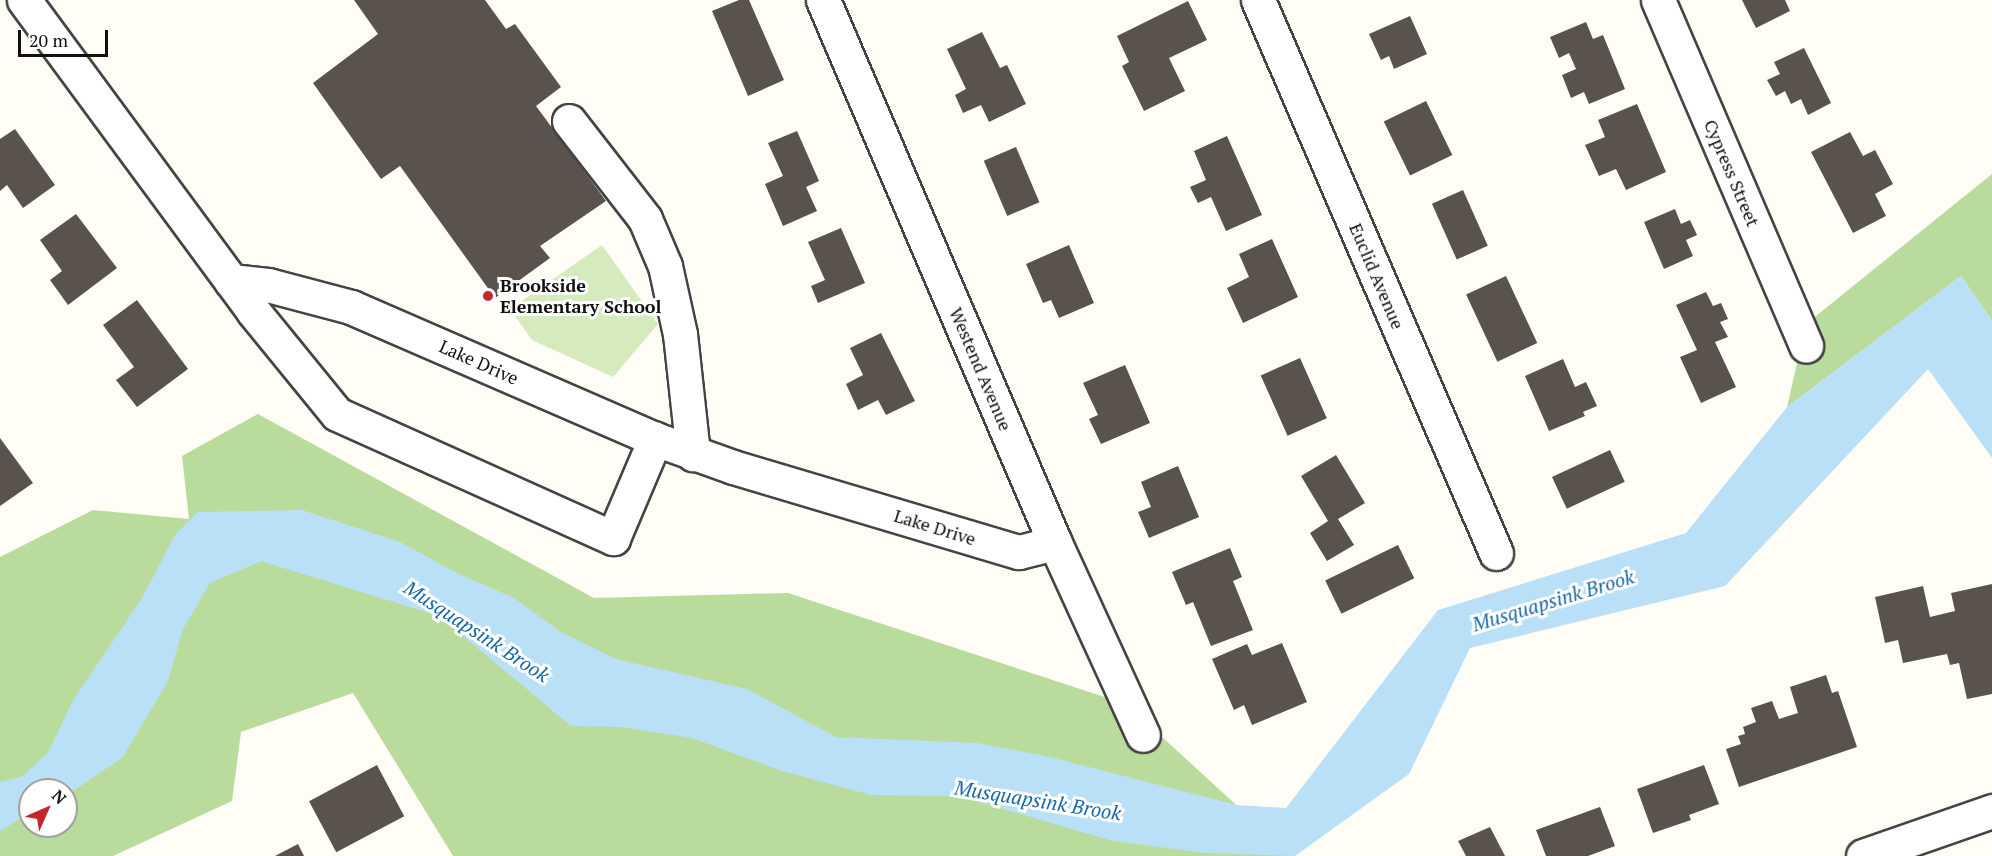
<!DOCTYPE html>
<style>
body{margin:0}
#map{position:relative;width:1992px;height:856px;overflow:hidden;background:#fffdf5;font-family:"PT Serif",serif}
div>[style]{position:absolute}
[style*='--x']{left:calc(var(--x)*1px);top:calc(var(--y)*1px);width:calc(var(--w)*1px);rotate:calc(var(--a)*1deg)}
.green>*{inset:0;background:#d5ebbd}
.forest>*{inset:0;background:#b9dc9c}
.water>*{inset:0;background:#b9e0f7}
.building>*{inset:0;background:#5a524d;transform-origin:0 0}
.roads{filter:drop-shadow(2px 0 #444) drop-shadow(-2px 0 #444) drop-shadow(0 2px #444) drop-shadow(0 -2px #444)}
.minor>*{height:33px;margin:-16.5px;padding:0 16.5px;transform-origin:16.5px;border-radius:16.5px;background:#fff}
.dots>*{width:16px;height:16px;translate:-50% -50%;box-sizing:border-box;border:3px solid #fff;border-radius:50%}
span{translate:-50% -50%;white-space:nowrap;text-align:center;line-height:1.15;-webkit-text-stroke:6px #fff;paint-order:stroke}
.street-label{font-size:18px;color:#111}
.poi-label{font-size:18px;color:#111;font-weight:700}
.left{translate:0 -50%;text-align:left}
.water-label{font-size:20px;color:#1768a6;font-style:italic}
.north{position:absolute;left:18px;top:778px;width:60px;height:60px;box-sizing:border-box;background:#fff;border:2px solid #a0a0a0;border-radius:50%;rotate:45deg;font-size:16px;font-weight:700;line-height:24px;text-align:center;color:#111}
.north::after{content:'';display:block;margin:auto;width:21px;height:27px;background:#c4262e;clip-path:polygon(50% 0,100% 100%,50% 72%,0 100%)}
.scale{position:absolute;left:18px;top:30px;width:90px;height:27px;box-sizing:border-box;border:3px solid #111;border-top:0;padding-left:8px;font-size:18px;line-height:21px;white-space:nowrap;color:#111;-webkit-text-stroke:4px #fff;paint-order:stroke}
</style>
<div id="map">
<div class="green">
<div style="clip-path:polygon(602px 245px,658px 324px,613px 377px,532px 340px,510px 309px)"></div>
</div>
<div class="forest">
<div style="clip-path:polygon(1992px 174px,1992px 321px,1961px 276px,1787px 407px,1806px 324px)"></div>
<div style="clip-path:polygon(evenodd,258px 414px,594px 598px,788px 593px,1126px 704px,1292px 856px,453px 856px,353px 693px,241px 732px,232px 801px,113px 856px,0 856px,0 557px,93px 510px,189px 519px,182px 456px,258px 414px,30px 790px,66px 790px,66px 826px,30px 826px,30px 790px)"></div>
</div>
<div class="water">
<div style="clip-path:polygon(1961px 276px,1992px 321px,1992px 458px,1928px 369px,1725px 586px,1470px 648px,1409px 774px,1295px 856px,1205px 853px,1113px 841px,959px 796px,871px 795px,782px 771px,692px 738px,621px 727px,571px 726px,439px 616px,261px 561px,210px 583px,183px 629px,168px 681px,123px 757px,66px 796px,66px 790px,30px 790px,30px 813px,0 831px,0 782px,23px 776px,49px 751px,72px 702px,142px 598px,175px 535px,198px 512px,302px 510px,400px 542px,457px 573px,514px 598px,561px 632px,616px 659px,747px 689px,836px 737px,977px 743px,1046px 756px,1237px 805px,1286px 808px,1438px 610px,1686px 533px,1787px 407px)"></div>
</div>
<div class="building">
<div style="clip-path:polygon(354px 0,485px 0,506px 29px,515px 24px,561px 87px,536px 106px,606px 201px,540px 246px,550px 258px,495px 298px,400px 166px,381px 179px,313px 83px,378px 34px)"></div>
<div style="clip-path:polygon(739px 0,749px 0,784px 80px,748px 96px,712px 11px)"></div>
<div style="clip-path:polygon(1742px 0,1785px 0,1790px 11px,1756px 28px)"></div>
<div style="clip-path:polygon(1188px 1px,1207px 40px,1169px 58px,1185px 91px,1144px 111px,1122px 66px,1129px 62px,1117px 36px)"></div>
<div style="clip-path:polygon(1410px 16px,1427px 54px,1394px 69px,1389px 56px,1381px 60px,1369px 34px)"></div>
<div style="clip-path:polygon(1586px 22px,1593px 39px,1603px 35px,1625px 89px,1589px 104px,1584px 92px,1571px 98px,1562px 75px,1576px 69px,1569px 53px,1559px 58px,1550px 37px)"></div>
<div style="clip-path:polygon(982px 32px,1000px 68px,1007px 65px,1026px 104px,989px 122px,981px 105px,963px 113px,955px 95px,966px 89px,947px 49px)"></div>
<div style="clip-path:polygon(1804px 48px,1831px 103px,1808px 115px,1801px 99px,1791px 104px,1785px 91px,1776px 96px,1767px 80px,1780px 74px,1774px 62px)"></div>
<div style="left:1426px;top:101px;width:60px;height:47px;rotate:64deg"></div>
<div style="clip-path:polygon(1637px 104px,1666px 172px,1626px 190px,1616px 169px,1599px 176px,1585px 145px,1605px 137px,1598px 120px)"></div>
<div style="clip-path:polygon(15px 129px,55px 185px,23px 208px,7px 185px,0 191px,0 139px)"></div>
<div style="clip-path:polygon(797px 131px,819px 181px,806px 187px,817px 211px,783px 226px,765px 184px,783px 176px,768px 143px)"></div>
<div style="clip-path:polygon(1850px 132px,1863px 156px,1875px 150px,1893px 184px,1875px 194px,1886px 216px,1853px 233px,1811px 152px)"></div>
<div style="clip-path:polygon(1227px 136px,1262px 215px,1226px 231px,1211px 197px,1198px 203px,1190px 187px,1206px 180px,1194px 151px)"></div>
<div style="left:1016px;top:147px;width:60px;height:35px;rotate:67deg"></div>
<div style="left:1463px;top:190px;width:61px;height:34px;rotate:66deg"></div>
<div style="clip-path:polygon(1675px 209px,1681px 224px,1690px 220px,1697px 235px,1686px 240px,1693px 256px,1664px 269px,1644px 222px)"></div>
<div style="clip-path:polygon(76px 214px,117px 268px,68px 305px,50px 280px,62px 271px,40px 240px)"></div>
<div style="clip-path:polygon(841px 228px,865px 283px,818px 303px,811px 286px,825px 280px,808px 242px)"></div>
<div style="clip-path:polygon(1272px 239px,1298px 297px,1243px 323px,1227px 288px,1249px 277px,1239px 254px)"></div>
<div style="clip-path:polygon(1069px 245px,1094px 303px,1059px 318px,1051px 300px,1043px 303px,1026px 264px)"></div>
<div style="left:1506px;top:276px;width:74px;height:44px;rotate:65deg"></div>
<div style="clip-path:polygon(1706px 292px,1713px 306px,1721px 303px,1728px 319px,1720px 322px,1728px 337px,1715px 342px,1736px 387px,1701px 403px,1680px 357px,1697px 350px,1676px 305px)"></div>
<div style="clip-path:polygon(137px 300px,188px 369px,137px 407px,116px 380px,134px 367px,103px 325px)"></div>
<div style="clip-path:polygon(881px 333px,915px 401px,886px 415px,878px 400px,858px 410px,846px 384px,863px 375px,850px 348px)"></div>
<div style="left:1300px;top:358px;width:66px;height:43px;rotate:66deg"></div>
<div style="clip-path:polygon(1563px 359px,1575px 387px,1586px 382px,1597px 406px,1583px 412px,1585px 416px,1549px 431px,1525px 376px)"></div>
<div style="clip-path:polygon(1125px 365px,1150px 423px,1101px 444px,1089px 419px,1098px 415px,1083px 383px)"></div>
<div style="clip-path:polygon(0 438px,33px 483px,0 506px)"></div>
<div style="left:1610px;top:450px;width:35px;height:64px;rotate:65deg"></div>
<div style="clip-path:polygon(1336px 455px,1365px 503px,1338px 519px,1354px 545px,1327px 561px,1310px 533px,1328px 521px,1301px 476px)"></div>
<div style="clip-path:polygon(1178px 466px,1199px 517px,1149px 538px,1138px 512px,1151px 507px,1141px 482px)"></div>
<div style="left:1398px;top:545px;width:37px;height:81px;rotate:64deg"></div>
<div style="clip-path:polygon(1230px 548px,1242px 577px,1233px 581px,1253px 630px,1211px 646px,1193px 602px,1186px 605px,1172px 572px)"></div>
<div style="clip-path:polygon(1992px 584px,1992px 694px,1967px 699px,1959px 663px,1950px 665px,1947px 654px,1903px 663px,1898px 640px,1885px 643px,1875px 597px,1923px 586px,1930px 617px,1955px 611px,1951px 593px)"></div>
<div style="clip-path:polygon(1282px 643px,1307px 702px,1252px 725px,1244px 705px,1234px 710px,1212px 659px,1247px 644px,1252px 655px)"></div>
<div style="clip-path:polygon(1826px 675px,1832px 693px,1838px 691px,1857px 747px,1739px 787px,1726px 749px,1741px 744px,1738px 736px,1745px 734px,1743px 727px,1756px 722px,1751px 708px,1772px 701px,1779px 719px,1798px 713px,1790px 687px)"></div>
<div style="left:377px;top:765px;width:58px;height:77px;rotate:62deg"></div>
<div style="clip-path:polygon(1704px 765px,1719px 804px,1689px 815px,1691px 820px,1653px 833px,1637px 789px)"></div>
<div style="clip-path:polygon(1600px 807px,1615px 846px,1588px 856px,1546px 856px,1536px 830px)"></div>
<div style="clip-path:polygon(1490px 827px,1505px 856px,1466px 856px,1458px 841px)"></div>
<div style="clip-path:polygon(298px 844px,304px 856px,275px 856px)"></div>
</div>
<div class="roads">
<div class="minor">
<div style="--x:24;--y:0;--w:386;--a:53.6"></div>
<div style="--x:253;--y:311;--w:133;--a:50.8"></div>
<div style="--x:337;--y:414;--w:303;--a:24.2"></div>
<div style="--x:613;--y:538;--w:108;--a:-67"></div>
<div style="--x:823;--y:0;--w:590;--a:66.87"></div>
<div style="--x:1055;--y:543;--w:211;--a:65.4"></div>
<div style="--x:1258;--y:0;--w:602;--a:66.71"></div>
<div style="--x:1658;--y:0;--w:376;--a:66.8"></div>
<div style="--x:569;--y:121;--w:124;--a:52.2"></div>
<div style="--x:645;--y:219;--w:51;--a:66.9"></div>
<div style="--x:665;--y:266;--w:70;--a:77.6"></div>
<div style="--x:680;--y:334;--w:121;--a:83.8"></div>
<div style="--x:231;--y:281;--w:37;--a:6"></div>
<div style="--x:268;--y:285;--w:86;--a:14.8"></div>
<div style="--x:351;--y:307;--w:331;--a:23.5"></div>
<div style="--x:655;--y:439;--w:83;--a:19.7"></div>
<div style="--x:733;--y:467;--w:298;--a:16.6"></div>
<div style="--x:1019;--y:552;--w:37;--a:-14"></div>
<div style="--x:1863;--y:856;--w:137;--a:-19.2"></div>
</div>
</div>
<div class="dots">
<div style="left:488px;top:296px;background:#c4262e"></div>
</div>
<div class="street-label">
<span style="left:1732px;top:173px;rotate:67deg">Cypress Street</span>
<span style="left:1377px;top:276px;rotate:67deg">Euclid Avenue</span>
<span style="left:479px;top:362px;rotate:24deg">Lake Drive</span>
<span style="left:981px;top:369px;rotate:67deg">Westend Avenue</span>
<span style="left:935px;top:527px;rotate:17deg">Lake Drive</span>
</div>
<div class="poi-label">
<span class="left" style="left:500px;top:296px">Brookside<br>Elementary School</span>
</div>
<div class="water-label">
<span style="left:1553px;top:600px;rotate:-17deg">Musquapsink Brook</span>
<span style="left:477px;top:631px;rotate:33deg">Musquapsink Brook</span>
<span style="left:1038px;top:800px;rotate:9deg">Musquapsink Brook</span>
</div>
<div class="north">N</div>
<div class="scale">20 m</div>
</div>
